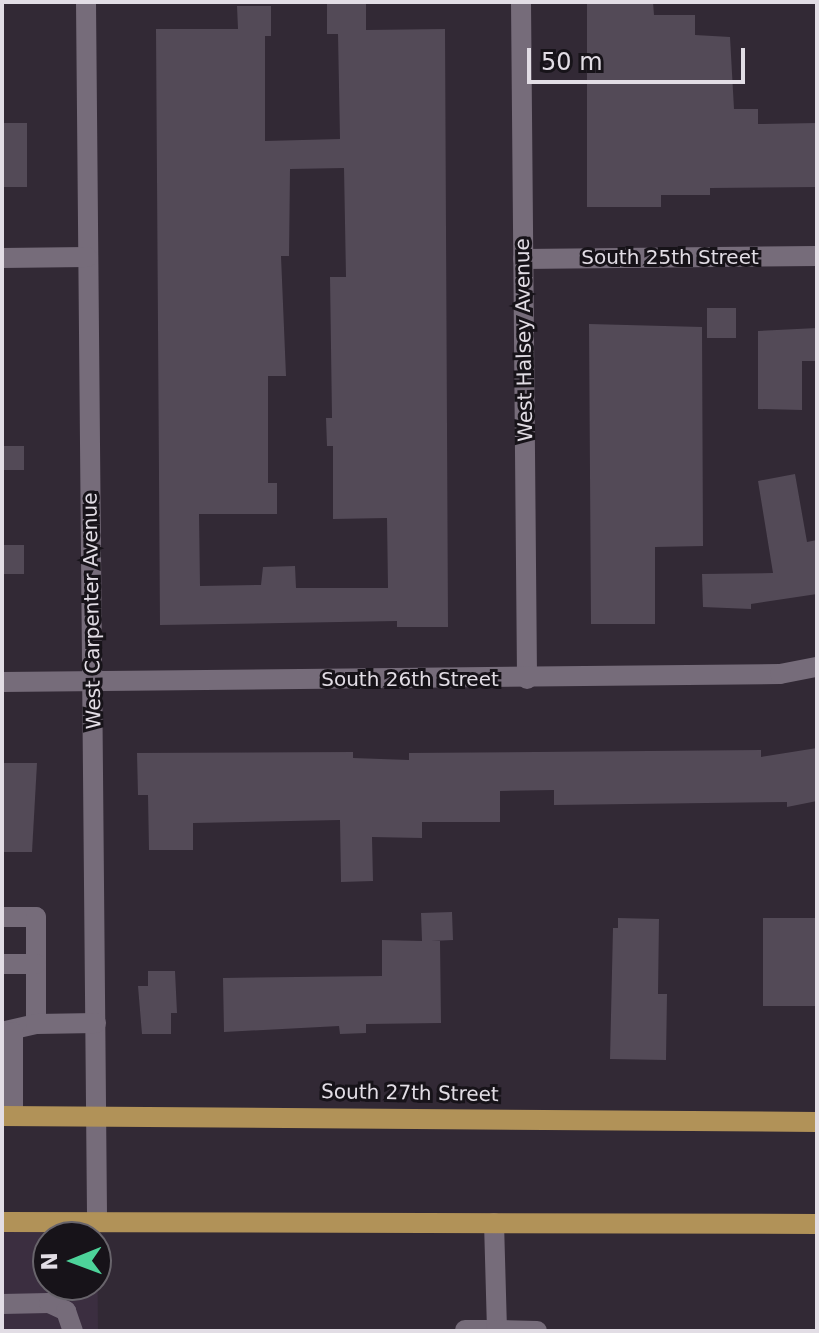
<!DOCTYPE html>
<style>
body{margin:0}
#map{position:relative;width:819px;height:1333px;overflow:hidden;background:#322935;font-family:"DejaVu Sans",sans-serif}
div>[style]{position:absolute}
[style*='--x']{left:calc(var(--x)*1px);top:calc(var(--y)*1px);width:calc(var(--w)*1px);rotate:calc(var(--a)*1deg)}
.built>*{inset:0;background:#3b2e40}
.building>*{inset:0;background:#534a57;transform-origin:0 0}
.minor>*{height:20px;margin:-10px;padding:0 10px;transform-origin:10px;border-radius:10px;background:#766c7a}
.major>*{height:20px;margin:-10px;padding:0 10px;transform-origin:10px;border-radius:10px;background:#b19258}
span{translate:-50% -50%;white-space:nowrap;text-align:center;line-height:1.15;-webkit-text-stroke:6px #171319;paint-order:stroke}
.street-label{font-size:20px;color:#e2dde5}
.frame{position:absolute;inset:0;border:4px solid #e2dde5;pointer-events:none}
.north{position:absolute;left:32px;top:1221px;width:80px;height:80px;box-sizing:border-box;background:#171319;border:2px solid #68646b;border-radius:50%;rotate:269deg;font-size:22px;font-weight:700;line-height:32px;text-align:center;color:#e2dde5}
.north::after{content:'';display:block;margin:auto;width:28px;height:36px;background:#4dd39a;clip-path:polygon(50% 0,100% 100%,50% 72%,0 100%)}
.scale{position:absolute;left:527px;top:48px;width:218px;height:36px;box-sizing:border-box;border:4px solid #e2dde5;border-top:0;padding-left:10px;font-size:24px;line-height:28px;white-space:nowrap;color:#e2dde5;-webkit-text-stroke:6px #171319;paint-order:stroke}
</style>
<div id="map">
<div class="built">
<div style="clip-path:polygon(evenodd,97px 1220px,98px 1331px,2px 1331px,2px 1222px,97px 1220px,48px 1237px,96px 1237px,96px 1285px,48px 1285px,48px 1237px)"></div>
</div>
<div class="building">
<div style="clip-path:polygon(587px 2px,653px 2px,654px 15px,695px 15px,695px 35px,730px 37px,734px 109px,758px 109px,758px 124px,817px 123px,817px 187px,710px 188px,710px 195px,661px 195px,661px 207px,587px 207px)"></div>
<div style="clip-path:polygon(evenodd,327px 4px,366px 4px,366px 30px,445px 29px,448px 627px,397px 627px,397px 621px,160px 625px,156px 29px,238px 29px,237px 6px,271px 6px,271px 36px,265px 36px,265px 141px,340px 139px,338px 34px,327px 34px,327px 4px,344px 168px,346px 277px,330px 277px,332px 418px,326px 418px,327px 446px,333px 446px,333px 519px,387px 518px,388px 588px,296px 588px,295px 566px,263px 567px,261px 585px,200px 586px,199px 514px,277px 514px,277px 483px,268px 483px,268px 376px,286px 376px,281px 256px,289px 256px,290px 169px,344px 168px)"></div>
<div style="left:2px;top:123px;width:25px;height:64px"></div>
<div style="left:707px;top:308px;width:29px;height:30px"></div>
<div style="clip-path:polygon(589px 324px,702px 327px,703px 546px,655px 547px,655px 624px,591px 624px)"></div>
<div style="clip-path:polygon(817px 328px,817px 361px,802px 361px,802px 410px,758px 409px,758px 331px)"></div>
<div style="left:2px;top:446px;width:22px;height:24px"></div>
<div style="clip-path:polygon(795px 474px,807px 542px,817px 540px,817px 594px,751px 604px,751px 609px,703px 607px,702px 574px,773px 573px,758px 481px)"></div>
<div style="left:2px;top:545px;width:22px;height:29px"></div>
<div style="clip-path:polygon(817px 748px,817px 801px,787px 807px,787px 802px,554px 805px,554px 790px,500px 791px,500px 822px,422px 822px,422px 838px,372px 837px,373px 881px,341px 882px,340px 820px,193px 823px,193px 850px,149px 850px,148px 795px,138px 795px,137px 753px,353px 752px,353px 758px,409px 760px,409px 753px,761px 750px,761px 757px)"></div>
<div style="clip-path:polygon(2px 763px,37px 763px,32px 852px,2px 852px)"></div>
<div style="clip-path:polygon(452px 912px,453px 940px,431px 941px,440px 941px,441px 1023px,366px 1024px,366px 1033px,340px 1034px,339px 1026px,224px 1032px,223px 978px,382px 976px,382px 940px,422px 941px,421px 913px)"></div>
<div style="clip-path:polygon(618px 918px,659px 919px,658px 994px,667px 994px,666px 1060px,610px 1059px,613px 928px,618px 928px)"></div>
<div style="left:817px;top:918px;width:88px;height:54px;rotate:90deg"></div>
<div style="clip-path:polygon(148px 971px,175px 971px,177px 1013px,171px 1013px,171px 1034px,142px 1034px,138px 986px,148px 986px)"></div>
</div>
<div class="minor">
<div style="--x:86;--y:2;--w:1218;--a:89.48"></div>
<div style="--x:521;--y:2;--w:677;--a:89.49"></div>
<div style="--x:2;--y:258;--w:85;--a:-0.7"></div>
<div style="--x:523;--y:259;--w:294;--a:-0.6"></div>
<div style="--x:2;--y:682;--w:778;--a:-0.59"></div>
<div style="--x:780;--y:674;--w:38;--a:-11"></div>
<div style="--x:2;--y:917;--w:34;--a:0"></div>
<div style="--x:36;--y:917;--w:107;--a:90"></div>
<div style="--x:36;--y:1024;--w:35;--a:167"></div>
<div style="--x:2;--y:964;--w:34;--a:0"></div>
<div style="--x:36;--y:1024;--w:60;--a:-1"></div>
<div style="--x:13;--y:1032;--w:83;--a:90"></div>
<div style="--x:2;--y:1304;--w:47;--a:-1.2"></div>
<div style="--x:49;--y:1303;--w:19;--a:25"></div>
<div style="--x:66;--y:1311;--w:21;--a:71"></div>
<div style="--x:465;--y:1330;--w:32;--a:0"></div>
<div style="--x:497;--y:1330;--w:107;--a:-91.6"></div>
<div style="--x:497;--y:1330;--w:40;--a:1.4"></div>
</div>
<div class="major">
<div style="--x:2;--y:1116;--w:815;--a:0.42"></div>
<div style="--x:2;--y:1222;--w:815;--a:0.14"></div>
</div>
<div class="street-label">
<span style="left:670px;top:257px">South 25th Street</span>
<span style="left:524px;top:340px;rotate:-91deg">West Halsey Avenue</span>
<span style="left:92px;top:611px;rotate:-91deg">West Carpenter Avenue</span>
<span style="left:410px;top:679px">South 26th Street</span>
<span style="left:410px;top:1093px;rotate:1deg">South 27th Street</span>
</div>
<div class="frame"></div>
<div class="north">N</div>
<div class="scale">50 m</div>
</div>
